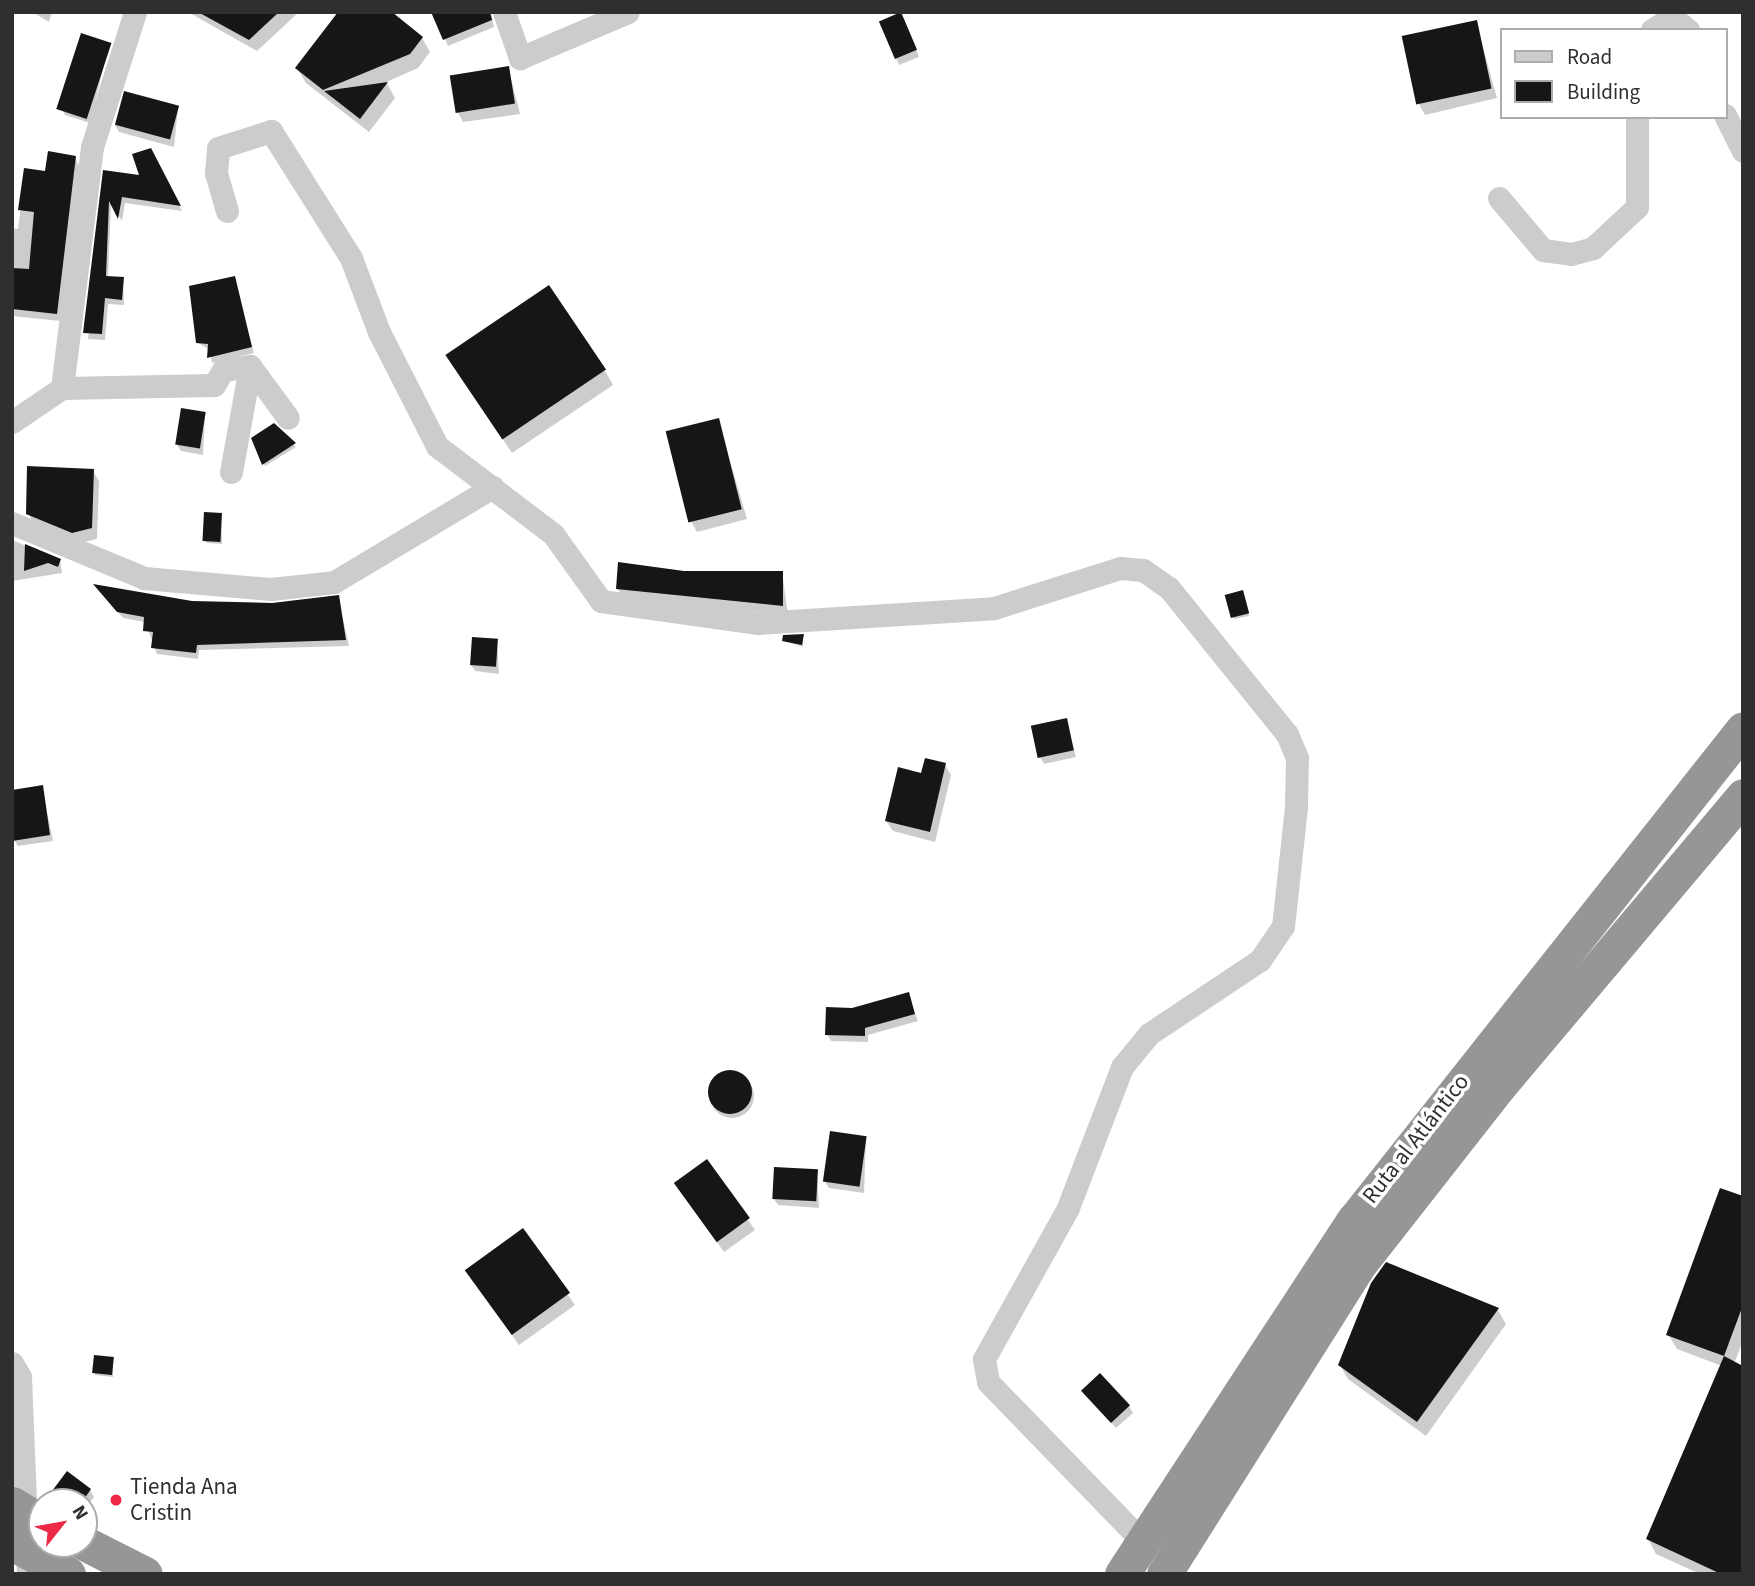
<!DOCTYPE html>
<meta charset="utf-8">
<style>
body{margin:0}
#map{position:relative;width:1755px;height:1586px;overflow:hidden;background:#fff;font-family:"Source Sans 3",sans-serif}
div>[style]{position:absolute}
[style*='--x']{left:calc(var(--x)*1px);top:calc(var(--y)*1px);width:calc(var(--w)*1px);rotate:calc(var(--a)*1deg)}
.shadow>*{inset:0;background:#0003}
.round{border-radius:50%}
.building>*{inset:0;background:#161616;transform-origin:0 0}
.minor>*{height:23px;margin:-11.5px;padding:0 11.5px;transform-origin:11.5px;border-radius:11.5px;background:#ccc}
.highway>*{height:35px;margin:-17.5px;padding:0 17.5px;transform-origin:17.5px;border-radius:17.5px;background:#969696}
.dots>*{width:19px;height:19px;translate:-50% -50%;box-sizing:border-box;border:4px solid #fff;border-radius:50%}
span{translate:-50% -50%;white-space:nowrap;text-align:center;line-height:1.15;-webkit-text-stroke:7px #fff;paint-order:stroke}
.street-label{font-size:23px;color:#2f2f2f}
.poi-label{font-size:23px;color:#2f2f2f}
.left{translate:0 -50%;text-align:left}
.frame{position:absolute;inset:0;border:14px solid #2f2f2f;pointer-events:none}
.legend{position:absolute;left:1500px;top:28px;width:228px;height:91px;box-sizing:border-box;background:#fff;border:2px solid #acacac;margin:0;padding:9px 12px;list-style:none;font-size:21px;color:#2f2f2f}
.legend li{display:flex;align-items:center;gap:14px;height:35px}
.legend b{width:35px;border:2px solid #acacac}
.north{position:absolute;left:28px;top:1488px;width:70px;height:70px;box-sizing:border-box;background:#fff;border:2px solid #acacac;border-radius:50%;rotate:59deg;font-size:19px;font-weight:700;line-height:28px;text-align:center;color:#2f2f2f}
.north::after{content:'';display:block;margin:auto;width:24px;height:32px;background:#ee2948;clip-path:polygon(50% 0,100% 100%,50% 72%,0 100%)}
</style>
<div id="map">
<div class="shadow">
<div style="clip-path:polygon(32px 12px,52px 12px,49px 22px)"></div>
<div style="clip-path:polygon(188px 12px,299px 12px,257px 51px)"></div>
<div style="clip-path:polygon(433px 12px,491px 12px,494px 27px,448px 46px)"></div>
<div style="clip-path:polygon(904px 19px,919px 57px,899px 65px,896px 58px)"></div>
<div style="clip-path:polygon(1476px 22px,1497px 98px,1425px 115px,1419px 104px)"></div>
<div style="clip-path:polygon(422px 38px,430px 52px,418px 68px,386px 82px,395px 98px,369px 132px,306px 83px,297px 68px)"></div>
<div style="clip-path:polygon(109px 44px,90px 123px,65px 115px,62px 109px)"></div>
<div style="clip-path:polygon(508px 67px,520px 114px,463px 122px,457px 111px)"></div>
<div style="clip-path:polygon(178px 108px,174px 147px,119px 132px,115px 125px)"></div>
<div style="clip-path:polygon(150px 150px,182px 211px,125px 203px,122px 221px,111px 203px,108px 278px,123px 279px,124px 305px,108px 304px,105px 340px,88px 339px,105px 172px,142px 177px)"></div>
<div style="clip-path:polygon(75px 158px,79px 166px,61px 321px,12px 316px,12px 228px,18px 229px,26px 170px,46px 173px)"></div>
<div style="clip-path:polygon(234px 278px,254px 353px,212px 363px,210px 350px,198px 343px)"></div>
<div style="clip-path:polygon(456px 370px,605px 371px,613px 385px,512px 453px)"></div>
<div style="clip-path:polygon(205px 414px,203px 455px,181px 451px,177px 445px)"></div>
<div style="clip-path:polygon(718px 420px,747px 519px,697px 532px,691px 521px)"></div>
<div style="clip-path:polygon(274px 425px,296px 447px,265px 466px,253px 439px)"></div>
<div style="clip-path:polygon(93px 471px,99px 481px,97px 539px,79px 543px,34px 524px,28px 513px)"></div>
<div style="clip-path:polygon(221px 515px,222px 544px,207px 543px,205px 541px)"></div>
<div style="clip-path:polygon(12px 540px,60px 560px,62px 573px,12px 581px)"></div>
<div style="clip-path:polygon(782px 572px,788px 615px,623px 598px,618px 589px,684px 573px)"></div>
<div style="clip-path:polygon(96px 586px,192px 602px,272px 605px,338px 597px,349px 646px,199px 650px,198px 659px,157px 654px,145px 622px,123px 618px)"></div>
<div style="clip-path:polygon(1244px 595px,1249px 616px,1234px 619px,1227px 596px)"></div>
<div style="clip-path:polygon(803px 636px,803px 647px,784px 641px)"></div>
<div style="clip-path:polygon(497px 641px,499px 674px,475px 671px,471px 665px)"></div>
<div style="clip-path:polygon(1066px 720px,1076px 757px,1044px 764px,1040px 757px)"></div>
<div style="clip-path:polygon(945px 765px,951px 775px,935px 842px,893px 831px,886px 821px)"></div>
<div style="clip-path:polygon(42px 787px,53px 841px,18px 846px,14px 840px)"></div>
<div style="clip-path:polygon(908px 994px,918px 1021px,868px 1035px,868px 1042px,831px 1041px,827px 1034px,852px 1010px)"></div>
<div class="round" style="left:710px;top:1074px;width:44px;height:44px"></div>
<div style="clip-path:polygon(866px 1137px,864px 1193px,829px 1188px,825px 1182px)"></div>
<div style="clip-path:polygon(707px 1161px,755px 1230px,724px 1252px,683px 1194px)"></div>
<div style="clip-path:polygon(817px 1171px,819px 1208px,778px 1205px,774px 1199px)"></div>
<div style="clip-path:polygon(1743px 1198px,1743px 1341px,1734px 1364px,1743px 1574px,1700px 1574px,1656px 1554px,1648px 1539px,1722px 1366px,1677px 1349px,1668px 1334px)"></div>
<div style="clip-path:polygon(522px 1230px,575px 1305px,519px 1345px,473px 1281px)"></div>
<div style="clip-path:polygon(1498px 1310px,1506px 1324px,1426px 1436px,1348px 1379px,1340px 1365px)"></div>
<div style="clip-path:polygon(113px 1359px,113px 1377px,95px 1375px,94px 1372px)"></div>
<div style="clip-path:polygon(1083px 1391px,1129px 1406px,1133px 1413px,1116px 1428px)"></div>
<div style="clip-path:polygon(90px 1490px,94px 1497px,84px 1510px,84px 1502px,64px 1502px,55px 1491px)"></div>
</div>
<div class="building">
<div style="clip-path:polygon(198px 12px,279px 12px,249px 40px)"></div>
<div style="clip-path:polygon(338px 12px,392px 12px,423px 37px,410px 54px,323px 90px,295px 68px)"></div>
<div style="clip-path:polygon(431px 12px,490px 12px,492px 20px,443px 40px)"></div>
<div style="left:901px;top:12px;width:41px;height:24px;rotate:67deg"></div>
<div style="left:1477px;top:20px;width:70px;height:77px;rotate:78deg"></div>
<div style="left:81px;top:33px;width:32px;height:80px;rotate:18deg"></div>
<div style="left:509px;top:66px;width:38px;height:60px;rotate:81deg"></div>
<div style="clip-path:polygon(388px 82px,360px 119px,324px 91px)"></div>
<div style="left:124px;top:91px;width:57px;height:35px;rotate:15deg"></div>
<div style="clip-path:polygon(151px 148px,181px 206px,122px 197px,118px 219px,109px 201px,106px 276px,124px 277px,122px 300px,105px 298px,102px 334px,83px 333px,103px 170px,139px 175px,132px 154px)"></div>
<div style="clip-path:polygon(48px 151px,76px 156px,57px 314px,12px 309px,12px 268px,29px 269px,34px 212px,18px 210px,24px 168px,45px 171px)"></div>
<div style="clip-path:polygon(235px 276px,252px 347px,207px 358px,208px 344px,196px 343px,189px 286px)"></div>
<div style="left:549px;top:285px;width:102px;height:125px;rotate:56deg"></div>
<div style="left:181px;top:408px;width:25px;height:37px;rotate:9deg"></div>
<div style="left:719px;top:418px;width:94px;height:55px;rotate:76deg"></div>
<div style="clip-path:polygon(274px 423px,296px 443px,262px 465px,251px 438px)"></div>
<div style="clip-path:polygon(27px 466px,94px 469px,92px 528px,72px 533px,26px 514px)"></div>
<div style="left:204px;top:512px;width:18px;height:29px;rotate:3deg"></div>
<div style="clip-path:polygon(25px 544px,61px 559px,58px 567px,48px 563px,24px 571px)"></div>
<div style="clip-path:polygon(618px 562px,684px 571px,783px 571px,783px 606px,616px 589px)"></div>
<div style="clip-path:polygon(93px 584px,192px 601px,272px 603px,339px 595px,346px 640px,197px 645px,196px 653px,151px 648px,153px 632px,143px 631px,144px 617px,117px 612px)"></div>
<div style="left:1243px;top:590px;width:24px;height:19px;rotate:75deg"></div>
<div style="clip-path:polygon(804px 634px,802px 645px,782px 641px,783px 635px)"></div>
<div style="left:472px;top:637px;width:26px;height:28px;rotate:4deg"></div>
<div style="left:1067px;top:718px;width:33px;height:37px;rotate:78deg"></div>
<div style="clip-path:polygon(925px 758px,946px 763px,930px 832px,885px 821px,898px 767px,921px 773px)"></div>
<div style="clip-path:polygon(43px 785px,50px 835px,12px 841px,12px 790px)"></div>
<div style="clip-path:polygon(909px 992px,915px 1014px,865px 1028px,865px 1036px,825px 1035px,826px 1007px,852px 1008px)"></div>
<div class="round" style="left:708px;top:1070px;width:44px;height:44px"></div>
<div style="left:830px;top:1131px;width:37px;height:51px;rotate:8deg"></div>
<div style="left:707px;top:1159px;width:73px;height:41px;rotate:54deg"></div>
<div style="left:774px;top:1167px;width:44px;height:32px;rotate:3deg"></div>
<div style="clip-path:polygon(1720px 1188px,1743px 1196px,1743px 1305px,1724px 1356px,1666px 1335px)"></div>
<div style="left:523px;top:1228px;width:80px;height:72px;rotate:54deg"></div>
<div style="clip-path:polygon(1386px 1262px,1499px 1308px,1417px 1422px,1338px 1365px,1371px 1283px)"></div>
<div style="left:94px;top:1355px;width:20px;height:18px;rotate:6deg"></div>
<div style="clip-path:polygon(1724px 1356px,1743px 1366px,1743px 1574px,1721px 1574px,1646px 1539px)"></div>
<div style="left:1100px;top:1373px;width:44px;height:26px;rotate:47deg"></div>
<div style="clip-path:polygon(67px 1471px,91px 1489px,82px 1502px,67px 1502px,52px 1491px)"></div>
</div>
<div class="minor">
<div style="--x:504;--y:12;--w:49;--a:70.8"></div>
<div style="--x:520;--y:58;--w:117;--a:-23.1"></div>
<div style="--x:1652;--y:30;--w:24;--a:-33"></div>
<div style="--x:1672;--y:17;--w:21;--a:39"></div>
<div style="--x:1725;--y:115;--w:40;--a:63.4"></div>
<div style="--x:1499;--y:198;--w:68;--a:49.8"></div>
<div style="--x:1543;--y:250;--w:28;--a:8"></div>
<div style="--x:1571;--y:254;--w:23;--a:-15"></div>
<div style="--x:1593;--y:248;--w:60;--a:-43"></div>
<div style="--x:1637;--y:207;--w:90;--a:-90"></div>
<div style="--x:227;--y:211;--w:40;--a:-106"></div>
<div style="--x:216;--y:173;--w:25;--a:-85"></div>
<div style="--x:218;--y:148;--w:56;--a:-17.8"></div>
<div style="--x:271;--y:131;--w:150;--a:57.8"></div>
<div style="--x:351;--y:258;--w:79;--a:69.3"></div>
<div style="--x:379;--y:332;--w:128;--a:63"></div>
<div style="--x:437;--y:446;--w:146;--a:37.2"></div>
<div style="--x:553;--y:534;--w:82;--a:54.4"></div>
<div style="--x:601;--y:601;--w:159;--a:8"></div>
<div style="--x:758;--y:623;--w:236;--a:-3.6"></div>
<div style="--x:994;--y:608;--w:132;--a:-17.6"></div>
<div style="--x:1120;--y:568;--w:23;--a:5"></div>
<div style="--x:1143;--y:570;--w:32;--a:35"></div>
<div style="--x:1169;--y:588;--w:188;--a:51.1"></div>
<div style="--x:1287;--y:734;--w:26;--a:67"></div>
<div style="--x:1297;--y:758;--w:49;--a:91.2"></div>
<div style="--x:1296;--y:807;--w:120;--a:96.2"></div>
<div style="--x:1283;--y:926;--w:41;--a:124.1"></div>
<div style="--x:1260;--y:960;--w:133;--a:146.3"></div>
<div style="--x:1149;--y:1034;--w:43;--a:129.3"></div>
<div style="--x:1122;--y:1067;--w:151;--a:111"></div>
<div style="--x:1068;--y:1208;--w:173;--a:119.1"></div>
<div style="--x:984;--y:1359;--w:23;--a:80"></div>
<div style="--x:988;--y:1382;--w:223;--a:45.9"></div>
<div style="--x:62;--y:388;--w:152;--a:-1.1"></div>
<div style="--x:214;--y:385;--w:17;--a:-59"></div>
<div style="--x:223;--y:370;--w:27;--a:-8"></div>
<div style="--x:250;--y:366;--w:64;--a:53.8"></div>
<div style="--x:12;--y:422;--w:60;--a:-34.2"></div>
<div style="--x:62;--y:388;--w:243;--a:-82.9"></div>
<div style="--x:92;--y:147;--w:142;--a:-72.3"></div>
<div style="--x:231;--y:472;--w:108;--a:-79.8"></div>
<div style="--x:12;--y:523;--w:143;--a:22.6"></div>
<div style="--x:144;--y:578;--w:127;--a:5"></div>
<div style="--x:271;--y:589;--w:63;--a:-6.3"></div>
<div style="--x:334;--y:582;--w:185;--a:-30.9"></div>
<div style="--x:12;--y:1363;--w:16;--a:60"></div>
<div style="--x:20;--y:1377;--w:197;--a:87.7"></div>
</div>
<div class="highway">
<div style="--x:12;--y:1504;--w:35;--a:31"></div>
<div style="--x:12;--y:1543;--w:64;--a:29"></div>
<div style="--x:84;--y:1543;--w:68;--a:26.9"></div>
<div style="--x:1122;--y:1574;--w:423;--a:-56.8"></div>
<div style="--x:1354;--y:1220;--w:626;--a:-51.61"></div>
<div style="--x:1164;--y:1574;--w:363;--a:-57.8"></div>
<div style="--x:1357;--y:1267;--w:230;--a:-51.9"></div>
<div style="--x:1499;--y:1086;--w:379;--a:-49.9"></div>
</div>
<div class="dots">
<div style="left:116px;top:1500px;background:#ee2948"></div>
</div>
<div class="street-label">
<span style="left:1416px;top:1139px;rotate:-52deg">Ruta al Atlántico</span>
</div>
<div class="poi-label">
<span class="left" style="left:130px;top:1500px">Tienda Ana<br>Cristin</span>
</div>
<div class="frame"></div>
<ul class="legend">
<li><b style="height:9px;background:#ccc"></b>Road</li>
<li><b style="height:19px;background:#161616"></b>Building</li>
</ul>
<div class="north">N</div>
</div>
